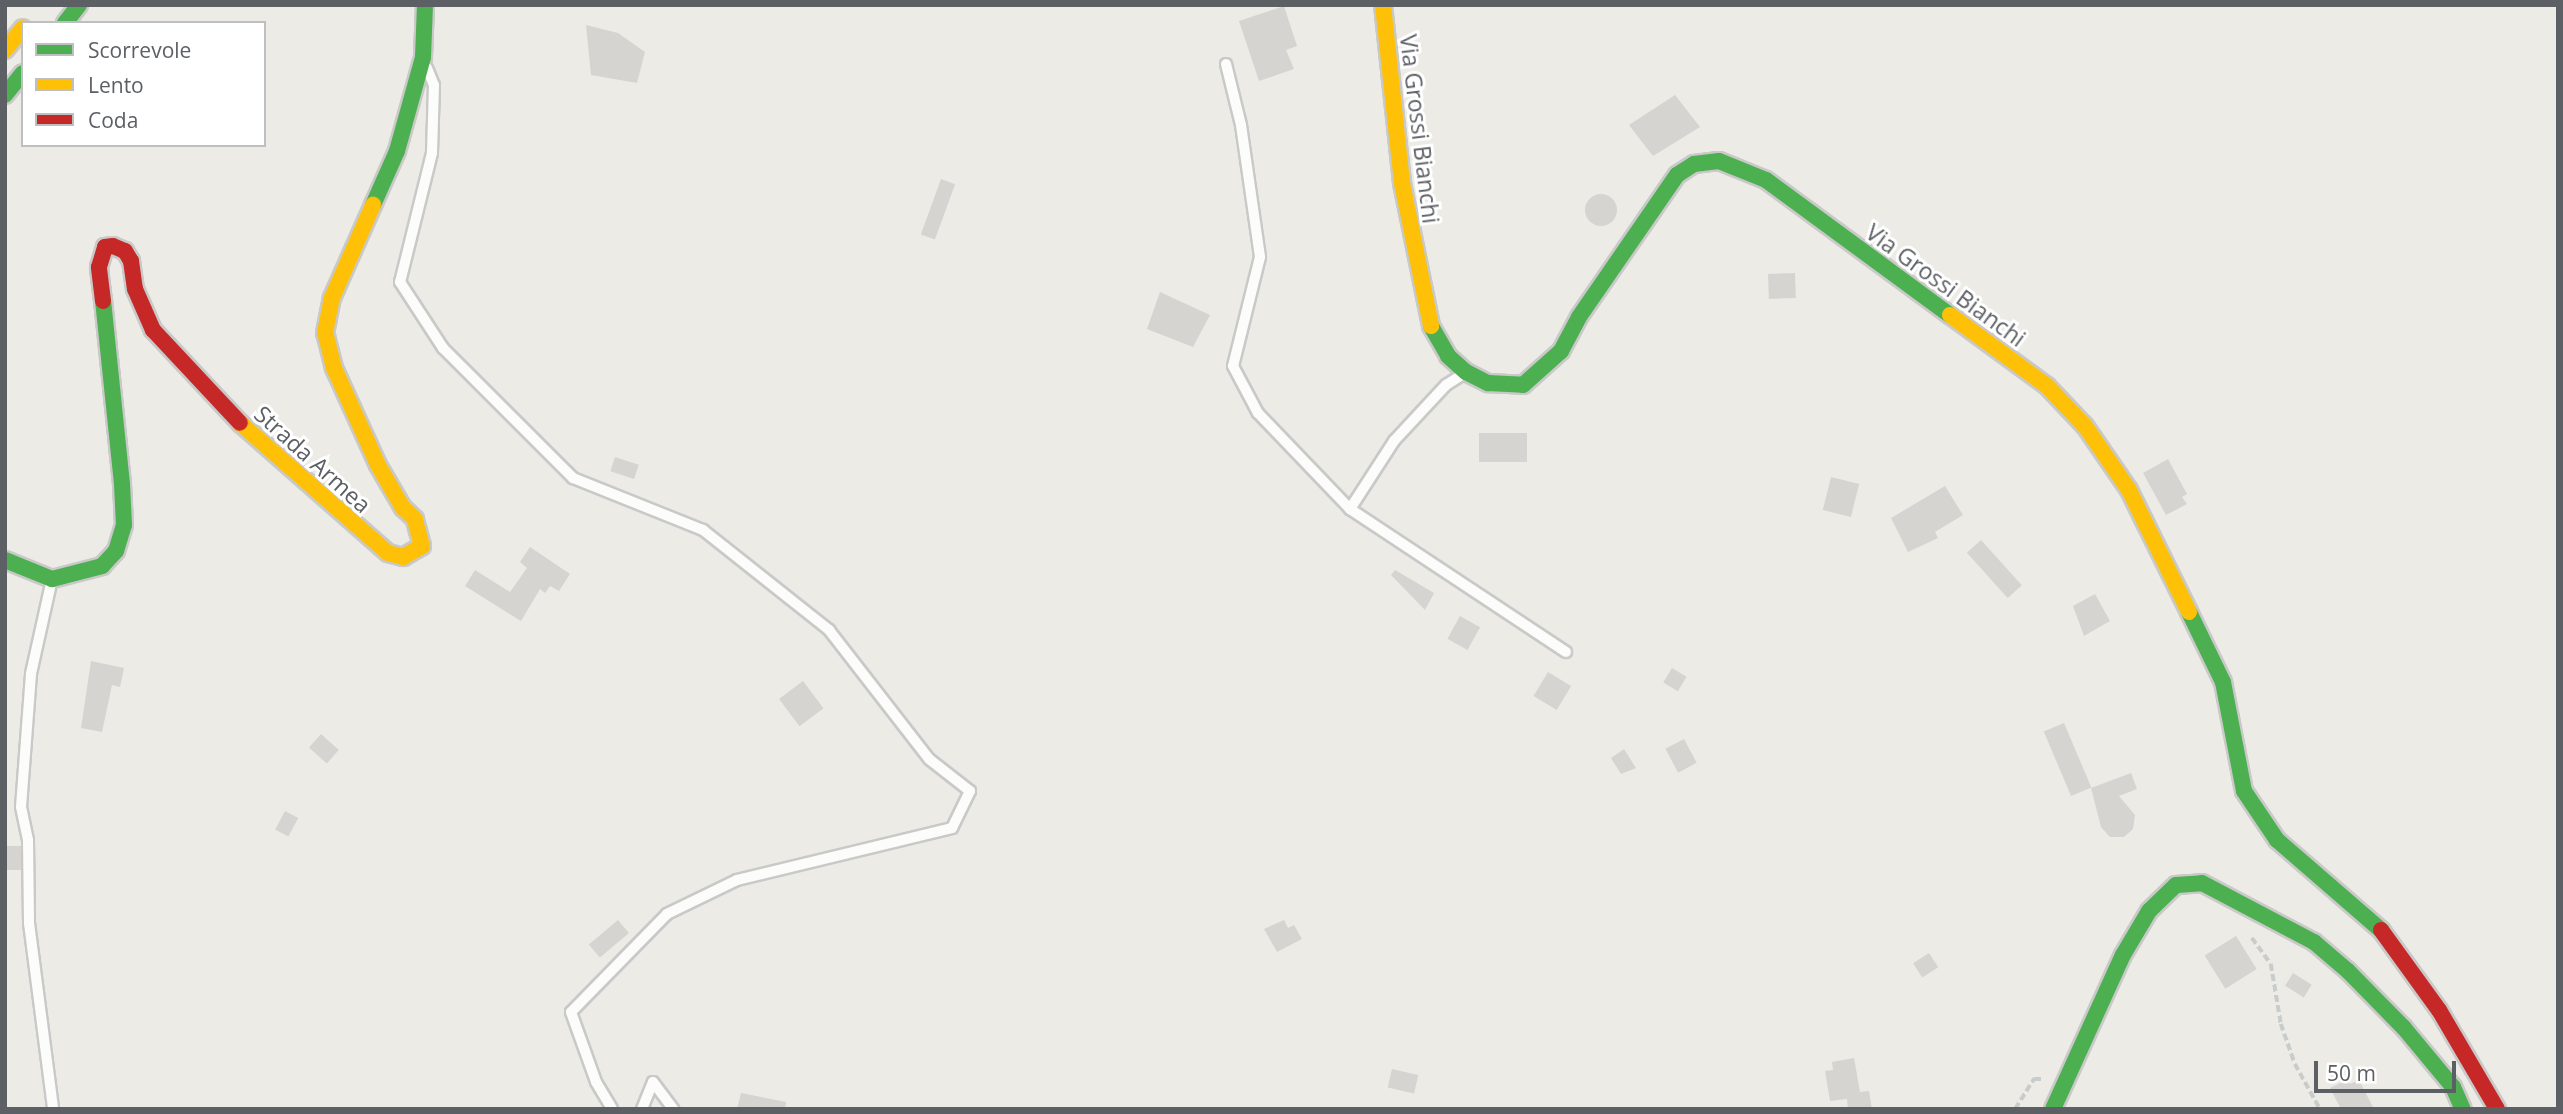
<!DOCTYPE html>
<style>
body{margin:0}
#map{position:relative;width:2563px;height:1114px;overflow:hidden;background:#ecebe6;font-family:"Open Sans",sans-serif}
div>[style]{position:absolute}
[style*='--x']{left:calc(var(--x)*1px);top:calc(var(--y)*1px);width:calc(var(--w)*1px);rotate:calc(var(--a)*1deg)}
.building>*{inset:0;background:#d5d4d1;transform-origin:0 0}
.round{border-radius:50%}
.path>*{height:3.5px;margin-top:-1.75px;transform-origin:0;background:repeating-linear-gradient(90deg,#c8ccca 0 7px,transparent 0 10.5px)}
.roads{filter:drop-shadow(2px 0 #c8c9c8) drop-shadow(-2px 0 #c8c9c8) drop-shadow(0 2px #c8c9c8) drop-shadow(0 -2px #c8c9c8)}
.lane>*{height:10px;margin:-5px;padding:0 5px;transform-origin:5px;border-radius:5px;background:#fcfcfb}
.fast>*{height:16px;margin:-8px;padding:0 8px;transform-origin:8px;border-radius:8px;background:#4caf50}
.slow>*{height:16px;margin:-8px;padding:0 8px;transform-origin:8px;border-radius:8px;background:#ffc107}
.jam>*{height:16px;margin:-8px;padding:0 8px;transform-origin:8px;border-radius:8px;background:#c62828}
span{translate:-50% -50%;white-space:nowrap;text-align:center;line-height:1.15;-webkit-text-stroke:6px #fff;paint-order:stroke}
.street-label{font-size:23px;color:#5c5f64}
.frame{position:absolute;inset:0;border:7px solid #5c5f64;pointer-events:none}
.legend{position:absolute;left:21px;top:21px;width:245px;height:126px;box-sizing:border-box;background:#fff;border:2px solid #bebfc1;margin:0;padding:9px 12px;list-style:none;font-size:21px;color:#5c5f64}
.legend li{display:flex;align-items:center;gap:14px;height:35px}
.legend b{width:35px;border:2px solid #bebfc1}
.scale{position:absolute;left:2314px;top:1061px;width:142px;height:32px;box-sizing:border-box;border:4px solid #5c5f64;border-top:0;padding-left:9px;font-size:21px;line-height:24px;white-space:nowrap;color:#5c5f64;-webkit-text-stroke:5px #fff;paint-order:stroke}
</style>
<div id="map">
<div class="building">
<div style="clip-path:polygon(1284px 6px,1297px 46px,1286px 50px,1294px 69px,1259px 81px,1239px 21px)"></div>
<div style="clip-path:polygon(586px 25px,618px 33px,645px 52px,637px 83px,591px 75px)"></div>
<div style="clip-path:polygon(1675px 95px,1700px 127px,1653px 156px,1629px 125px)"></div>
<div style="left:941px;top:179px;width:15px;height:59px;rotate:20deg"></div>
<div class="round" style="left:1585px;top:194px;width:32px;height:32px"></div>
<div style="left:1795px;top:273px;width:25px;height:27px;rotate:88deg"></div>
<div style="clip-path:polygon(1160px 292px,1210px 315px,1193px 347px,1147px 329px)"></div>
<div style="left:1479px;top:433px;width:48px;height:29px"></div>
<div style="left:615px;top:457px;width:25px;height:15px;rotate:18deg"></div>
<div style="clip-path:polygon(2168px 459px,2187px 494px,2182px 497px,2187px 504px,2166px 515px,2143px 473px)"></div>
<div style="left:1831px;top:477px;width:29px;height:34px;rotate:14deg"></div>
<div style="clip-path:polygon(1945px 486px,1963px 515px,1935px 532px,1938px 538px,1908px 552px,1891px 518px)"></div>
<div style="left:1981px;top:540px;width:61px;height:19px;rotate:48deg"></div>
<div style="clip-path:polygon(530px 547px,570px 574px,559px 591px,550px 586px,545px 593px,540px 589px,521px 621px,465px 586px,475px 570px,510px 592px,527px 568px,520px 562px)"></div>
<div style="clip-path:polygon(1395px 570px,1434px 593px,1425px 610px,1391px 575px)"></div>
<div style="clip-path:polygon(2095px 594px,2110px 621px,2084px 636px,2073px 606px)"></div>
<div style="left:1460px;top:616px;width:23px;height:26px;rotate:29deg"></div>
<div style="clip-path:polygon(91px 661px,124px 668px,120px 687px,112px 685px,102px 732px,81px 728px)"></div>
<div style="left:1672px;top:668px;width:17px;height:17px;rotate:31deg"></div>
<div style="left:1548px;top:672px;width:27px;height:28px;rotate:31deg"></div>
<div style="left:803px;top:681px;width:34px;height:30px;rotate:53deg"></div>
<div style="left:2064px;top:723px;width:70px;height:22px;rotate:67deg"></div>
<div style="left:321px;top:734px;width:24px;height:18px;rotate:42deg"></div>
<div style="left:1684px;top:739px;width:27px;height:21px;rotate:62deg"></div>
<div style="clip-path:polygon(1624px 749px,1636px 768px,1621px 774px,1611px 758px)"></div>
<div style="clip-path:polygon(2131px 773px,2137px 789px,2119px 796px,2135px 815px,2133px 829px,2124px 837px,2110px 837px,2101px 827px,2091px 788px)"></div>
<div style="left:285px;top:811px;width:15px;height:21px;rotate:28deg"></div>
<div style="left:5px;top:846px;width:16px;height:24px"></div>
<div style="left:618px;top:920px;width:17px;height:38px;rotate:50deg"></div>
<div style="clip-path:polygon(1284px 920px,1288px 928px,1294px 925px,1302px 939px,1277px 952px,1264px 929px)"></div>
<div style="left:2236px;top:936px;width:39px;height:37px;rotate:58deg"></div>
<div style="left:1929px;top:953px;width:17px;height:19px;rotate:57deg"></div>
<div style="left:2293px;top:973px;width:22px;height:15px;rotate:32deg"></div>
<div style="clip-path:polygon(1854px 1058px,1860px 1092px,1869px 1091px,1872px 1109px,1848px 1109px,1847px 1099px,1830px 1101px,1825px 1071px,1833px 1070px,1832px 1062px)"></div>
<div style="left:1392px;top:1069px;width:27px;height:19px;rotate:13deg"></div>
<div style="clip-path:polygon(2348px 1079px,2350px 1084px,2359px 1080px,2374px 1109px,2341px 1109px,2330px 1088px)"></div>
<div style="clip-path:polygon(741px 1093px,786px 1102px,785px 1109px,737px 1109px)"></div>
</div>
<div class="path">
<div style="--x:2252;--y:938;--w:32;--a:54"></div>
<div style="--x:2271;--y:964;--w:61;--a:80.5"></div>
<div style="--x:2281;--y:1024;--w:42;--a:70.7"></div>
<div style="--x:2295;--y:1064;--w:51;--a:60.9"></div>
<div style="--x:2015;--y:1109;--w:36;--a:-58"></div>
<div style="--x:2034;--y:1079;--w:8;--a:0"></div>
</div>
<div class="roads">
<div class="lane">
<div style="--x:1226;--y:64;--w:63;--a:76.2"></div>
<div style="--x:1241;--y:125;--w:133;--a:81.8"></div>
<div style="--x:1260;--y:257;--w:112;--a:103.9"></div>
<div style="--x:1233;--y:366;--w:53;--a:62"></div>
<div style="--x:1258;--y:413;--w:133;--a:46.2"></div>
<div style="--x:427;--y:68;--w:18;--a:68"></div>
<div style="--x:434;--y:85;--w:68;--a:91.7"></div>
<div style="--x:432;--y:153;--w:133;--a:103.9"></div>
<div style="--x:400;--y:282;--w:79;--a:56.9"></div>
<div style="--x:443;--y:348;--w:184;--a:45"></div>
<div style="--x:573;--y:478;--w:140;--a:21.8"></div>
<div style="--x:703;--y:530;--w:161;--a:38.4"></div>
<div style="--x:829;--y:630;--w:163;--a:52.2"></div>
<div style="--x:929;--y:759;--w:52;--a:38"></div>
<div style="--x:970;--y:791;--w:41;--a:115.9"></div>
<div style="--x:952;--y:828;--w:221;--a:166.4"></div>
<div style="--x:737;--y:880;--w:78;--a:154.1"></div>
<div style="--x:667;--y:914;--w:137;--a:134.4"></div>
<div style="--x:571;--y:1012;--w:74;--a:70.3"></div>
<div style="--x:596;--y:1082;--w:31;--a:59"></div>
<div style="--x:1465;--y:373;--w:22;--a:148"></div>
<div style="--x:1446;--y:385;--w:76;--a:132.9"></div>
<div style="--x:1394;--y:441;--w:81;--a:122.9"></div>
<div style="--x:1350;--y:509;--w:259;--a:33.5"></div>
<div style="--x:52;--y:579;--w:97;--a:102.5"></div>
<div style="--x:31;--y:674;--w:133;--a:94.3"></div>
<div style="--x:21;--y:807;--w:34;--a:78"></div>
<div style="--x:28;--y:840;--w:83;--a:89.3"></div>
<div style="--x:29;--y:923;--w:188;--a:82.6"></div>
<div style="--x:642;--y:1109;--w:29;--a:-68"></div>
<div style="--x:653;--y:1082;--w:34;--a:53"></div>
</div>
<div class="fast">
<div style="--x:65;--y:23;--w:23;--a:-52"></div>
<div style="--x:5;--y:95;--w:28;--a:-51"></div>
<div style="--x:373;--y:205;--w:59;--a:-66"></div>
<div style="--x:397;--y:151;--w:98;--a:-74.5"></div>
<div style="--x:423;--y:57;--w:52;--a:-87.8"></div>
<div style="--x:1431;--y:326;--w:34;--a:60"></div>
<div style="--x:1448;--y:356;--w:24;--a:42"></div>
<div style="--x:1466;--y:372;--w:25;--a:27"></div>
<div style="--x:1488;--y:383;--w:35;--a:3"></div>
<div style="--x:1523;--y:385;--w:51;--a:-41.8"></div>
<div style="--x:1561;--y:351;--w:38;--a:-62"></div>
<div style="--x:1579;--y:317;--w:173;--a:-55.4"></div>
<div style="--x:1677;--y:175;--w:20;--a:-33"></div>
<div style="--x:1694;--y:164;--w:25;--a:-7"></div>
<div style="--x:1719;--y:161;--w:51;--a:22"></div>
<div style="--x:1766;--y:180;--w:228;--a:36.3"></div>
<div style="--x:5;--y:560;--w:51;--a:22"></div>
<div style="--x:52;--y:579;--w:52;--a:-14.6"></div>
<div style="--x:102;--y:566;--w:21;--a:-47"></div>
<div style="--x:116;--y:551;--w:27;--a:-73"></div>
<div style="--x:124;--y:525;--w:41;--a:-92.8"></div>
<div style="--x:122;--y:484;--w:184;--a:-95.9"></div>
<div style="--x:2189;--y:612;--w:78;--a:64.1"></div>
<div style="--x:2223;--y:682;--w:111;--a:79.1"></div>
<div style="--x:2244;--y:791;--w:59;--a:56"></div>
<div style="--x:2277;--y:840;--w:138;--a:40.9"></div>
<div style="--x:2053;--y:1109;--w:169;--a:-65.6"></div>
<div style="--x:2123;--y:955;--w:51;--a:-59.4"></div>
<div style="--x:2149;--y:911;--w:37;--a:-44"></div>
<div style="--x:2176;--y:885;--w:26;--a:-4"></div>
<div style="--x:2202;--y:883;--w:127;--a:27.8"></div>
<div style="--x:2314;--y:942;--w:45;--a:40.5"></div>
<div style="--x:2348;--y:971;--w:80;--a:45.5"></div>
<div style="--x:2404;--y:1028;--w:77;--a:50.3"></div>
<div style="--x:2453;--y:1087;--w:24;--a:66"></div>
</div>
<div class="slow">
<div style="--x:1383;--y:5;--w:179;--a:83.9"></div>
<div style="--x:1402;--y:183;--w:146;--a:78.5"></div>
<div style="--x:5;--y:50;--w:28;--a:-51"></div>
<div style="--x:1950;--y:315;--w:120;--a:36.2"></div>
<div style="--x:2047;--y:386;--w:55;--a:46.5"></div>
<div style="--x:2085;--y:426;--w:78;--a:55.5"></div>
<div style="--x:2129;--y:490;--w:136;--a:63.8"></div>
<div style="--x:240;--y:423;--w:197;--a:41.3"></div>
<div style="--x:388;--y:553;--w:16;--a:15"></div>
<div style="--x:403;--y:557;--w:22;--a:-30"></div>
<div style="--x:422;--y:546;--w:28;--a:-105"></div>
<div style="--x:415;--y:519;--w:16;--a:-137"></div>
<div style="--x:403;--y:508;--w:50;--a:-120.2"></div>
<div style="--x:378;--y:465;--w:107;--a:-114.4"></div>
<div style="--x:334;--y:368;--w:36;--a:-104"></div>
<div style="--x:325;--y:333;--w:36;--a:-79"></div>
<div style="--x:332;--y:298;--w:102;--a:-66.2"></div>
</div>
<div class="jam">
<div style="--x:103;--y:301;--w:34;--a:-97"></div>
<div style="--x:99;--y:267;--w:21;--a:-73"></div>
<div style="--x:105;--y:247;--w:8;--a:-7"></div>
<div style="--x:113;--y:246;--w:13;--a:23"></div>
<div style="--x:125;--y:251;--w:12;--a:59"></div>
<div style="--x:131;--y:261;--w:28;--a:82"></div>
<div style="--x:135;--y:289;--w:45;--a:66.3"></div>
<div style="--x:153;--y:330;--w:127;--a:46.9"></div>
<div style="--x:2381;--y:930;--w:99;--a:54.1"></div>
<div style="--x:2439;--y:1010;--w:115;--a:59.6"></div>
</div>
</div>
<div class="street-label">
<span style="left:1420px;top:129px;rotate:83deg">Via Grossi Bianchi</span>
<span style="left:1946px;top:285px;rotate:36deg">Via Grossi Bianchi</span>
<span style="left:313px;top:459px;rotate:42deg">Strada Armea</span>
</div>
<div class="frame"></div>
<ul class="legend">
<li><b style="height:9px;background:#4caf50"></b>Scorrevole</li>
<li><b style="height:9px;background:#ffc107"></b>Lento</li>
<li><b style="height:9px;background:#c62828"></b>Coda</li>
</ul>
<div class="scale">50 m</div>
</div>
